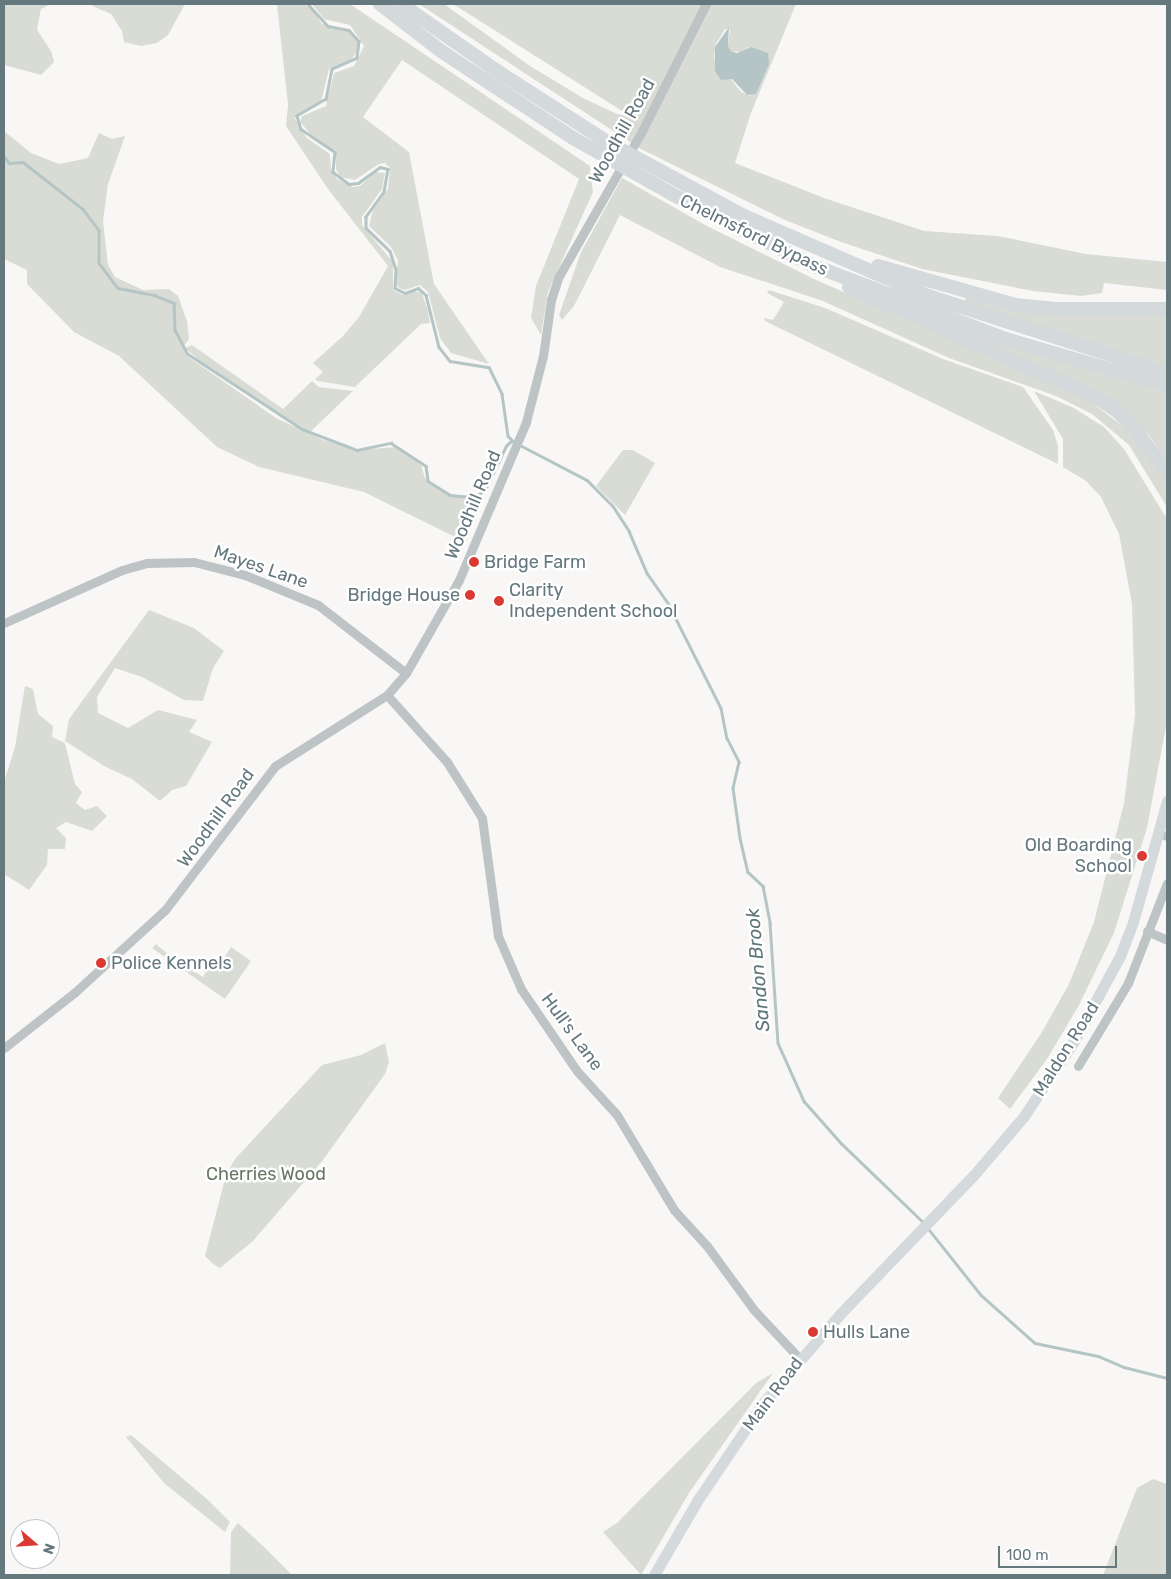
<!DOCTYPE html>
<style>
body{margin:0}
#map{position:relative;width:1171px;height:1579px;overflow:hidden;background:#f8f7f5;font-family:Rubik,sans-serif}
div>[style]{position:absolute}
[style*='--x']{left:calc(var(--x)*1px);top:calc(var(--y)*1px);width:calc(var(--w)*1px);rotate:calc(var(--a)*1deg)}
.green>*{inset:0;background:#d9dcd4}
.water>*{inset:0;background:#b5c5c6}
.stream>*{height:2.5px;margin:-1.25px;padding:0 1.25px;transform-origin:1.25px;border-radius:1.25px;background:#b5c5c6}
.minor>*{height:9px;margin:-4.5px;padding:0 4.5px;transform-origin:4.5px;border-radius:4.5px;background:#bec4c6}
.major>*{height:11px;margin:-5.5px;padding:0 5.5px;transform-origin:5.5px;border-radius:5.5px;background:#d4d9db}
.highway>*{height:14px;margin:-7px;padding:0 7px;transform-origin:7px;border-radius:7px;background:#d4d9db}
.dots>*{width:14px;height:14px;translate:-50% -50%;box-sizing:border-box;border:2px solid #fff;border-radius:50%}
span{translate:-50% -50%;white-space:nowrap;text-align:center;line-height:1.15;-webkit-text-stroke:5px #fff;paint-order:stroke}
.street-label{font-size:18px;color:#64787e}
.poi-label{font-size:18px;color:#64787e}
.left{translate:0 -50%;text-align:left}
.right{translate:-100% -50%;text-align:right}
.park-label{font-size:18px;color:#6a7763}
.water-label{font-size:19px;color:#5f7779;font-style:italic}
.frame{position:absolute;inset:0;border:5px solid #64787e;pointer-events:none}
.north{position:absolute;left:10px;top:1519px;width:50px;height:50px;box-sizing:border-box;background:#fff;border:1px solid #c1c9cb;border-radius:50%;rotate:109deg;font-size:14px;font-weight:700;line-height:20px;text-align:center;color:#64787e}
.north::after{content:'';display:block;margin:auto;width:18px;height:22px;background:#db3a32;clip-path:polygon(50% 0,100% 100%,50% 72%,0 100%)}
.scale{position:absolute;left:998px;top:1546px;width:119px;height:22px;box-sizing:border-box;border:2px solid #64787e;border-top:0;padding-left:6px;font-size:15px;line-height:18px;white-space:nowrap;color:#64787e;-webkit-text-stroke:4px #fff;paint-order:stroke}
</style>
<div id="map">
<div class="green">
<div style="clip-path:polygon(4px 4px,51px 4px,41px 9px,37px 30px,51px 51px,54px 62px,41px 75px,4px 65px)"></div>
<div style="clip-path:polygon(88px 4px,185px 4px,168px 35px,157px 43px,141px 46px,124px 42px,122px 31px,111px 14px)"></div>
<div style="clip-path:polygon(277px 4px,303px 4px,312px 9px,322px 24px,347px 29px,358px 42px,359px 49px,351px 60px,329px 69px,321px 102px,294px 117px,307px 138px,330px 154px,331px 170px,337px 179px,353px 187px,360px 186px,375px 172px,385px 173px,382px 189px,362px 217px,362px 225px,393px 262px,393px 290px,403px 295px,415px 291px,422px 293px,428px 311px,430px 323px,421px 324px,355px 387px,317px 381px,315px 379px,323px 372px,313px 363px,343px 336px,359px 317px,388px 266px,328px 189px,286px 126px,288px 105px)"></div>
<div style="clip-path:polygon(312px 4px,350px 4px,590px 166px,593px 192px,548px 292px,541px 335px,531px 318px,536px 286px,579px 179px,402px 60px,363px 117px,409px 152px,434px 284px,489px 364px,451px 353px,440px 338px,428px 292px,420px 285px,405px 290px,399px 288px,396px 284px,398px 261px,391px 247px,369px 226px,373px 210px,388px 189px,390px 168px,385px 163px,379px 164px,355px 180px,340px 177px,336px 169px,336px 151px,314px 138px,300px 122px,302px 116px,326px 106px,334px 73px,354px 66px,364px 46px,350px 25px,324px 19px)"></div>
<div style="clip-path:polygon(evenodd,419px 4px,444px 4px,530px 66px,583px 98px,617px 114px,630px 116px,453px 4px,796px 4px,751px 113px,735px 163px,824px 198px,924px 231px,998px 236px,1086px 254px,1167px 262px,1167px 290px,1104px 283px,1102px 293px,1081px 296px,1033px 291px,922px 269px,841px 242px,785px 220px,641px 149px,419px 4px,725px 29px,730px 29px,728px 46px,731px 51px,740px 52px,749px 47px,751px 96px,741px 92px,714px 58px,716px 44px,725px 29px)"></div>
<div style="clip-path:polygon(4px 131px,31px 153px,59px 164px,88px 158px,99px 133px,112px 139px,125px 136px,108px 184px,103px 221px,108px 265px,115px 277px,143px 290px,169px 289px,178px 296px,187px 321px,189px 339px,183px 347px,187px 356px,276px 418px,323px 440px,357px 450px,397px 447px,421px 465px,425px 478px,442px 491px,462px 498px,479px 497px,478px 511px,465px 542px,364px 492px,259px 467px,217px 447px,119px 356px,74px 332px,27px 284px,27px 270px,4px 259px)"></div>
<div style="clip-path:polygon(622px 178px,707px 226px,814px 279px,1087px 399px,1129px 431px,1151px 455px,1167px 480px,1167px 507px,1129px 445px,1092px 414px,1056px 396px,949px 358px,823px 301px,720px 267px,620px 215px,574px 306px,562px 320px,559px 315px,581px 252px)"></div>
<div style="clip-path:polygon(769px 290px,825px 308px,943px 359px,1023px 387px,1053px 430px,1058px 446px,1058px 464px,765px 321px,764px 318px,773px 320px,784px 302px,767px 293px)"></div>
<div style="clip-path:polygon(966px 298px,1167px 314px,1167px 366px,964px 302px)"></div>
<div style="clip-path:polygon(950px 323px,1085px 369px,1167px 393px,1167px 460px,1148px 434px,1125px 413px,948px 327px)"></div>
<div style="clip-path:polygon(192px 345px,283px 409px,312px 381px,319px 387px,353px 391px,310px 432px,278px 415px,201px 362px,185px 348px)"></div>
<div style="clip-path:polygon(1034px 391px,1074px 408px,1104px 427px,1124px 449px,1167px 519px,1167px 721px,1147px 828px,1114px 933px,1078px 1007px,1047px 1059px,1010px 1109px,998px 1098px,1042px 1032px,1069px 984px,1094px 922px,1124px 803px,1135px 715px,1132px 604px,1119px 534px,1101px 497px,1086px 481px,1063px 467px,1063px 439px)"></div>
<div style="clip-path:polygon(623px 450px,633px 450px,655px 463px,625px 515px,596px 486px)"></div>
<div style="clip-path:polygon(149px 610px,194px 628px,224px 651px,213px 668px,203px 701px,184px 700px,142px 677px,115px 668px,97px 697px,98px 713px,128px 728px,158px 710px,197px 720px,189px 732px,212px 742px,186px 786px,172px 790px,160px 801px,132px 779px,104px 766px,65px 741px,69px 719px)"></div>
<div style="clip-path:polygon(25px 686px,33px 689px,38px 714px,53px 726px,52px 737px,65px 743px,75px 784px,82px 792px,76px 803px,85px 810px,97px 806px,107px 816px,92px 831px,66px 822px,56px 828px,66px 838px,65px 849px,48px 849px,47px 865px,29px 890px,4px 874px,4px 782px,15px 747px)"></div>
<div style="clip-path:polygon(156px 944px,169px 955px,174px 954px,178px 957px,176px 961px,203px 977px,210px 965px,217px 969px,231px 947px,251px 961px,225px 999px,152px 948px)"></div>
<div style="clip-path:polygon(385px 1043px,389px 1062px,385px 1074px,323px 1160px,253px 1241px,220px 1268px,213px 1264px,205px 1256px,226px 1175px,235px 1159px,322px 1065px,361px 1055px)"></div>
<div style="clip-path:polygon(773px 1373px,689px 1493px,641px 1575px,603px 1532px,617px 1523px,756px 1383px)"></div>
<div style="clip-path:polygon(131px 1435px,207px 1499px,230px 1522px,225px 1532px,164px 1483px,126px 1437px)"></div>
<div style="clip-path:polygon(1153px 1479px,1167px 1484px,1167px 1575px,1103px 1575px,1137px 1488px)"></div>
<div style="clip-path:polygon(238px 1523px,263px 1546px,292px 1575px,230px 1575px,231px 1532px)"></div>
</div>
<div class="water">
<div style="clip-path:polygon(729px 27px,728px 46px,731px 51px,737px 53px,751px 47px,768px 53px,769px 64px,756px 94px,747px 95px,732px 79px,721px 80px,715px 71px,715px 47px)"></div>
</div>
<div class="stream">
<div style="--x:308;--y:4;--w:30;--a:48"></div>
<div style="--x:328;--y:26;--w:21;--a:11"></div>
<div style="--x:349;--y:30;--w:15;--a:48"></div>
<div style="--x:359;--y:41;--w:17;--a:97"></div>
<div style="--x:357;--y:58;--w:27;--a:156"></div>
<div style="--x:332;--y:69;--w:31;--a:101"></div>
<div style="--x:326;--y:99;--w:34;--a:150"></div>
<div style="--x:297;--y:116;--w:14;--a:73"></div>
<div style="--x:301;--y:129;--w:41;--a:34.1"></div>
<div style="--x:335;--y:152;--w:20;--a:96"></div>
<div style="--x:333;--y:172;--w:20;--a:37"></div>
<div style="--x:349;--y:184;--w:9;--a:-6"></div>
<div style="--x:358;--y:183;--w:27;--a:-36"></div>
<div style="--x:380;--y:167;--w:8;--a:14"></div>
<div style="--x:388;--y:169;--w:23;--a:100"></div>
<div style="--x:384;--y:192;--w:31;--a:126"></div>
<div style="--x:366;--y:217;--w:11;--a:90"></div>
<div style="--x:366;--y:228;--w:33;--a:44"></div>
<div style="--x:390;--y:251;--w:19;--a:72"></div>
<div style="--x:396;--y:269;--w:19;--a:93"></div>
<div style="--x:395;--y:288;--w:11;--a:27"></div>
<div style="--x:405;--y:293;--w:14;--a:-21"></div>
<div style="--x:418;--y:288;--w:11;--a:41"></div>
<div style="--x:426;--y:295;--w:54;--a:76"></div>
<div style="--x:439;--y:347;--w:18;--a:52"></div>
<div style="--x:450;--y:361;--w:39;--a:9"></div>
<div style="--x:489;--y:367;--w:30;--a:64"></div>
<div style="--x:502;--y:394;--w:42;--a:81.9"></div>
<div style="--x:508;--y:436;--w:10;--a:45"></div>
<div style="--x:4;--y:156;--w:9;--a:54"></div>
<div style="--x:9;--y:163;--w:14;--a:-4"></div>
<div style="--x:23;--y:162;--w:76;--a:38.1"></div>
<div style="--x:83;--y:209;--w:26;--a:53"></div>
<div style="--x:99;--y:230;--w:33;--a:90"></div>
<div style="--x:99;--y:263;--w:31;--a:53"></div>
<div style="--x:118;--y:288;--w:37;--a:11"></div>
<div style="--x:154;--y:295;--w:22;--a:22"></div>
<div style="--x:174;--y:303;--w:27;--a:88"></div>
<div style="--x:175;--y:330;--w:27;--a:62"></div>
<div style="--x:188;--y:354;--w:136;--a:33.3"></div>
<div style="--x:302;--y:429;--w:59;--a:20.9"></div>
<div style="--x:357;--y:450;--w:35;--a:-12"></div>
<div style="--x:391;--y:443;--w:42;--a:33.3"></div>
<div style="--x:426;--y:466;--w:15;--a:82"></div>
<div style="--x:428;--y:481;--w:26;--a:32"></div>
<div style="--x:450;--y:495;--w:24;--a:5"></div>
<div style="--x:474;--y:497;--w:13;--a:-32"></div>
<div style="--x:485;--y:490;--w:49;--a:-64.5"></div>
<div style="--x:506;--y:446;--w:7;--a:-45"></div>
<div style="--x:520;--y:445;--w:76;--a:27.6"></div>
<div style="--x:587;--y:480;--w:37;--a:45"></div>
<div style="--x:613;--y:506;--w:30;--a:57"></div>
<div style="--x:629;--y:531;--w:46;--a:66.8"></div>
<div style="--x:647;--y:573;--w:39;--a:55"></div>
<div style="--x:669;--y:605;--w:115;--a:63.2"></div>
<div style="--x:721;--y:708;--w:31;--a:79"></div>
<div style="--x:727;--y:738;--w:27;--a:63"></div>
<div style="--x:739;--y:762;--w:27;--a:103"></div>
<div style="--x:733;--y:788;--w:50;--a:82"></div>
<div style="--x:740;--y:838;--w:35;--a:77"></div>
<div style="--x:748;--y:872;--w:21;--a:43"></div>
<div style="--x:763;--y:886;--w:38;--a:79"></div>
<div style="--x:770;--y:923;--w:120;--a:86.2"></div>
<div style="--x:778;--y:1043;--w:64;--a:65.9"></div>
<div style="--x:804;--y:1101;--w:56;--a:48.6"></div>
<div style="--x:841;--y:1143;--w:115;--a:43.9"></div>
<div style="--x:927;--y:1227;--w:87;--a:51.5"></div>
<div style="--x:981;--y:1295;--w:72;--a:41.6"></div>
<div style="--x:1035;--y:1343;--w:64;--a:11.7"></div>
<div style="--x:1098;--y:1356;--w:28;--a:23"></div>
<div style="--x:1124;--y:1367;--w:44;--a:14.3"></div>
</div>
<div class="minor">
<div style="--x:4;--y:623;--w:129;--a:-24.2"></div>
<div style="--x:122;--y:570;--w:26;--a:-16"></div>
<div style="--x:147;--y:563;--w:47;--a:-1.2"></div>
<div style="--x:194;--y:562;--w:53;--a:14.3"></div>
<div style="--x:245;--y:575;--w:79;--a:22.3"></div>
<div style="--x:318;--y:605;--w:111;--a:37.7"></div>
<div style="--x:387;--y:695;--w:90;--a:48.2"></div>
<div style="--x:447;--y:762;--w:66;--a:58"></div>
<div style="--x:482;--y:818;--w:119;--a:82.3"></div>
<div style="--x:498;--y:936;--w:58;--a:66.5"></div>
<div style="--x:521;--y:989;--w:99;--a:55.7"></div>
<div style="--x:577;--y:1071;--w:59;--a:47.7"></div>
<div style="--x:617;--y:1115;--w:111;--a:59"></div>
<div style="--x:674;--y:1210;--w:49;--a:47.5"></div>
<div style="--x:707;--y:1246;--w:79;--a:53.7"></div>
<div style="--x:754;--y:1310;--w:66;--a:46.8"></div>
<div style="--x:1159;--y:834;--w:8;--a:14"></div>
<div style="--x:1147;--y:931;--w:22;--a:24"></div>
<div style="--x:4;--y:1048;--w:89;--a:-38.2"></div>
<div style="--x:74;--y:993;--w:123;--a:-42.4"></div>
<div style="--x:165;--y:910;--w:181;--a:-52.6"></div>
<div style="--x:275;--y:766;--w:133;--a:-32.4"></div>
<div style="--x:387;--y:695;--w:29;--a:-49"></div>
<div style="--x:406;--y:673;--w:107;--a:-60.3"></div>
<div style="--x:459;--y:580;--w:172;--a:-67"></div>
<div style="--x:526;--y:422;--w:68;--a:-75.6"></div>
<div style="--x:543;--y:356;--w:57;--a:-81.9"></div>
<div style="--x:551;--y:300;--w:25;--a:-72"></div>
<div style="--x:559;--y:276;--w:167;--a:-60.2"></div>
<div style="--x:642;--y:131;--w:142;--a:-63.3"></div>
<div style="--x:1078;--y:1066;--w:97;--a:-58.9"></div>
<div style="--x:1128;--y:983;--w:107;--a:-68.7"></div>
</div>
<div class="major">
<div style="--x:654;--y:1575;--w:86;--a:-59.8"></div>
<div style="--x:697;--y:1501;--w:118;--a:-56"></div>
<div style="--x:763;--y:1403;--w:118;--a:-49.1"></div>
<div style="--x:840;--y:1314;--w:192;--a:-46.1"></div>
<div style="--x:973;--y:1176;--w:79;--a:-49.6"></div>
<div style="--x:1024;--y:1116;--w:90;--a:-56.3"></div>
<div style="--x:1074;--y:1041;--w:97;--a:-61.6"></div>
<div style="--x:1120;--y:956;--w:36;--a:-69"></div>
<div style="--x:1133;--y:922;--w:126;--a:-74.3"></div>
</div>
<div class="highway">
<div style="--x:380;--y:4;--w:77;--a:37.6"></div>
<div style="--x:441;--y:51;--w:158;--a:33.4"></div>
<div style="--x:573;--y:138;--w:114;--a:29.5"></div>
<div style="--x:672;--y:194;--w:157;--a:26.9"></div>
<div style="--x:812;--y:265;--w:208;--a:20.9"></div>
<div style="--x:1006;--y:339;--w:168;--a:16.3"></div>
<div style="--x:401;--y:4;--w:117;--a:34.9"></div>
<div style="--x:497;--y:71;--w:131;--a:32.8"></div>
<div style="--x:607;--y:142;--w:156;--a:28.4"></div>
<div style="--x:744;--y:216;--w:201;--a:23.5"></div>
<div style="--x:928;--y:296;--w:251;--a:17.9"></div>
<div style="--x:878;--y:266;--w:143;--a:15.8"></div>
<div style="--x:1016;--y:305;--w:40;--a:5.7"></div>
<div style="--x:1056;--y:309;--w:111;--a:0"></div>
<div style="--x:849;--y:287;--w:272;--a:24.1"></div>
<div style="--x:1097;--y:398;--w:24;--a:33"></div>
<div style="--x:1117;--y:411;--w:28;--a:46"></div>
<div style="--x:1136;--y:431;--w:51;--a:52.2"></div>
</div>
<div class="dots">
<div style="left:474px;top:562px;background:#db3a32"></div>
<div style="left:470px;top:595px;background:#db3a32"></div>
<div style="left:499px;top:601px;background:#db3a32"></div>
<div style="left:1142px;top:856px;background:#db3a32"></div>
<div style="left:101px;top:963px;background:#db3a32"></div>
<div style="left:813px;top:1332px;background:#db3a32"></div>
</div>
<div class="street-label">
<span style="left:622px;top:131px;rotate:-61deg">Woodhill Road</span>
<span style="left:754px;top:235px;rotate:26deg">Chelmsford Bypass</span>
<span style="left:473px;top:505px;rotate:-67deg">Woodhill Road</span>
<span style="left:261px;top:567px;rotate:19deg">Mayes Lane</span>
<span style="left:216px;top:818px;rotate:-54deg">Woodhill Road</span>
<span style="left:572px;top:1032px;rotate:54deg">Hull's Lane</span>
<span style="left:1066px;top:1049px;rotate:-58deg">Maldon Road</span>
<span style="left:773px;top:1394px;rotate:-53deg">Main Road</span>
</div>
<div class="poi-label">
<span class="left" style="left:484px;top:562px">Bridge Farm</span>
<span class="left" style="left:509px;top:601px">Clarity<br>Independent School</span>
<span class="right" style="left:460px;top:595px">Bridge House</span>
<span class="right" style="left:1132px;top:856px">Old Boarding<br>School</span>
<span class="left" style="left:111px;top:963px">Police Kennels</span>
<span class="left" style="left:823px;top:1332px">Hulls Lane</span>
</div>
<div class="park-label">
<span style="left:266px;top:1174px">Cherries Wood</span>
</div>
<div class="water-label">
<span style="left:758px;top:970px;rotate:-95deg">Sandon Brook</span>
</div>
<div class="frame"></div>
<div class="north">N</div>
<div class="scale">100 m</div>
</div>
